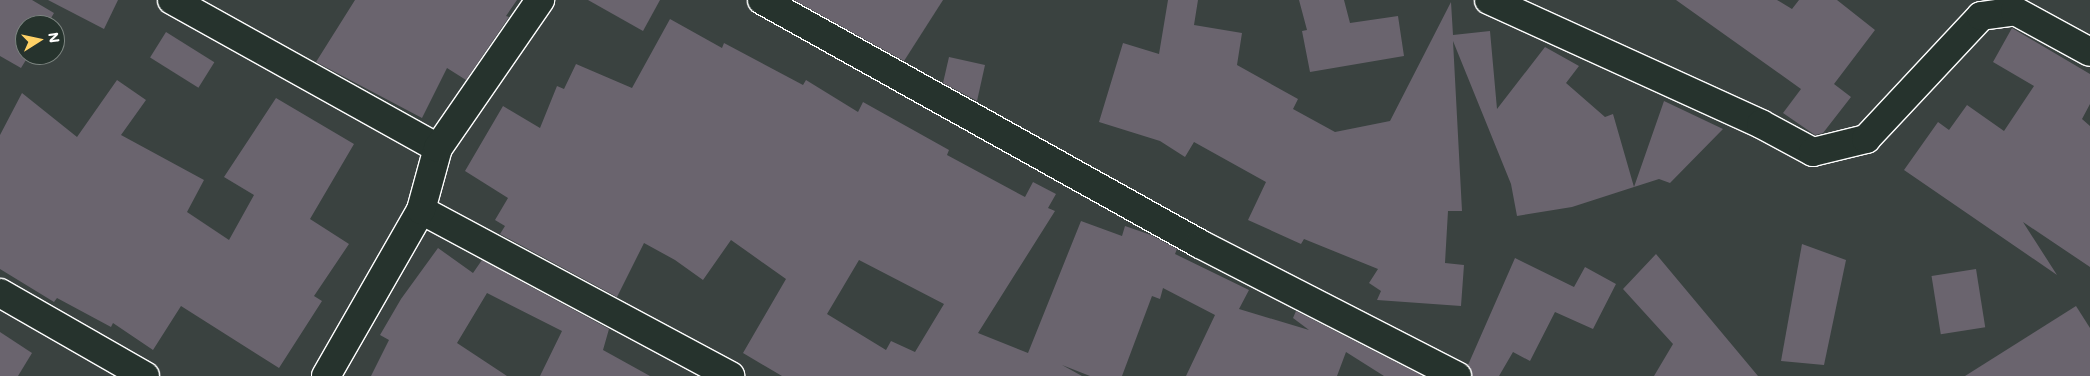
<!DOCTYPE html>
<style>
body{margin:0}
#map{position:relative;width:2090px;height:376px;overflow:hidden;background:#3a4240;font-family:Mali,sans-serif}
div>[style]{position:absolute}
[style*='--x']{left:calc(var(--x)*1px);top:calc(var(--y)*1px);width:calc(var(--w)*1px);rotate:calc(var(--a)*1deg)}
.building>*{inset:0;background:#6a646e;transform-origin:0 0}
.roads{filter:drop-shadow(1px 0 #fff) drop-shadow(-1px 0 #fff) drop-shadow(0 1px #fff) drop-shadow(0 -1px #fff)}
.minor>*{height:28px;margin:-14px;padding:0 14px;transform-origin:14px;border-radius:14px;background:#26332d}
span{translate:-50% -50%;white-space:nowrap;text-align:center;line-height:1.15;-webkit-text-stroke:4px #26332d;paint-order:stroke}
.north{position:absolute;left:15px;top:15px;width:50px;height:50px;box-sizing:border-box;background:#26332d;border:1px solid #7d8581;border-radius:50%;rotate:80deg;font-size:14px;font-weight:700;line-height:20px;text-align:center;color:#fff}
.north::after{content:'';display:block;margin:auto;width:18px;height:22px;background:#ffd166;clip-path:polygon(50% 0,100% 100%,50% 72%,0 100%)}
</style>
<div id="map">
<div class="building">
<div style="clip-path:polygon(0 0,32px 0,54px 13px,47px 25px,25px 25px,25px 55px,29px 55px,21px 68px,0 56px)"></div>
<div style="clip-path:polygon(48px 0,118px 0,104px 29px)"></div>
<div style="clip-path:polygon(355px 0,517px 0,506px 16px,509px 17px,466px 80px,447px 68px,422px 118px,316px 62px)"></div>
<div style="clip-path:polygon(588px 0,660px 0,643px 31px)"></div>
<div style="clip-path:polygon(794px 0,943px 0,904px 61px)"></div>
<div style="clip-path:polygon(1168px 0,1198px 0,1194px 25px,1242px 33px,1237px 65px,1298px 99px,1293px 109px,1335px 132px,1390px 121px,1451px 2px,1453px 35px,1490px 31px,1497px 109px,1545px 47px,1579px 66px,1566px 83px,1605px 117px,1613px 114px,1634px 187px,1572px 207px,1517px 216px,1511px 184px,1453px 41px,1462px 211px,1448px 211px,1445px 263px,1464px 265px,1461px 306px,1377px 300px,1381px 291px,1369px 283px,1378px 269px,1304px 239px,1301px 244px,1248px 220px,1266px 182px,1194px 142px,1185px 157px,1160px 141px,1099px 122px,1123px 43px,1159px 54px)"></div>
<div style="clip-path:polygon(1299px 0,1344px 0,1350px 23px,1398px 16px,1404px 56px,1310px 72px,1302px 31px,1307px 30px)"></div>
<div style="clip-path:polygon(1676px 0,1777px 0,1792px 9px,1799px 0,1837px 0,1875px 30px,1834px 84px,1851px 97px,1823px 133px,1815px 135px,1783px 113px,1801px 89px)"></div>
<div style="clip-path:polygon(evenodd,670px 19px,722px 48px,724px 43px,803px 85px,806px 80px,858px 112px,863px 102px,949px 150px,947px 155px,1025px 197px,1033px 182px,1056px 194px,1048px 208px,1055px 211px,978px 333px,1028px 353px,1081px 221px,1122px 236px,1125px 226px,1151px 235px,1177px 249px,1175px 254px,1249px 290px,1239px 309px,1309px 330px,1293px 318px,1296px 311px,1423px 376px,1384px 376px,1346px 352px,1337px 376px,1186px 376px,1215px 315px,1163px 288px,1160px 299px,1152px 296px,1122px 376px,1090px 376px,1062px 365px,1082px 376px,782px 376px,743px 353px,786px 279px,731px 240px,703px 280px,675px 260px,644px 243px,617px 297px,500px 234px,505px 226px,495px 220px,508px 198px,465px 171px,503px 106px,540px 128px,557px 86px,564px 89px,576px 64px,632px 88px,670px 19px,859px 260px,944px 304px,915px 352px,891px 341px,886px 350px,827px 314px,859px 260px)"></div>
<div style="clip-path:polygon(2012px 28px,2090px 74px,2090px 104px,2082px 119px,2090px 126px,2090px 267px,2023px 222px,2057px 275px,1904px 170px,1938px 122px,1949px 130px,1967px 105px,2004px 131px,2034px 86px,1993px 62px)"></div>
<div style="left:166px;top:32px;width:57px;height:30px;rotate:32deg"></div>
<div style="clip-path:polygon(949px 57px,985px 65px,977px 101px,943px 83px)"></div>
<div style="clip-path:polygon(117px 80px,146px 100px,121px 135px,204px 180px,187px 212px,229px 240px,254px 195px,224px 177px,276px 98px,354px 144px,310px 219px,349px 244px,314px 296px,322px 301px,279px 368px,181px 306px,153px 350px,113px 323px,111px 327px,57px 298px,54px 302px,0 269px,0 135px,22px 93px,77px 137px)"></div>
<div style="clip-path:polygon(1664px 101px,1723px 129px,1670px 183px,1659px 179px,1634px 187px)"></div>
<div style="clip-path:polygon(1802px 244px,1846px 260px,1824px 365px,1781px 361px)"></div>
<div style="clip-path:polygon(438px 248px,473px 273px,482px 260px,609px 329px,603px 350px,650px 376px,540px 376px,562px 331px,487px 293px,457px 343px,507px 376px,371px 376px,389px 340px,380px 335px,401px 299px)"></div>
<div style="clip-path:polygon(1656px 254px,1758px 376px,1654px 376px,1673px 344px,1623px 289px)"></div>
<div style="clip-path:polygon(1515px 258px,1574px 287px,1585px 267px,1616px 284px,1593px 329px,1555px 312px,1530px 361px,1513px 352px,1499px 376px,1472px 376px,1468px 365px)"></div>
<div style="left:1976px;top:269px;width:59px;height:45px;rotate:81deg"></div>
<div style="clip-path:polygon(2076px 306px,2090px 328px,2090px 376px,1965px 376px)"></div>
<div style="clip-path:polygon(0 332px,32px 353px,18px 376px,0 376px)"></div>
</div>
<div class="roads">
<div class="minor">
<div style="--x:172;--y:0;--w:304;--a:29.1"></div>
<div style="--x:762;--y:0;--w:501;--a:29.12"></div>
<div style="--x:1200;--y:244;--w:289;--a:27.2"></div>
<div style="--x:1489;--y:0;--w:299;--a:24.5"></div>
<div style="--x:1761;--y:124;--w:59;--a:28.3"></div>
<div style="--x:1813;--y:152;--w:55;--a:-13.8"></div>
<div style="--x:1866;--y:139;--w:168;--a:-46.9"></div>
<div style="--x:1981;--y:16;--w:34;--a:-8"></div>
<div style="--x:2015;--y:11;--w:85;--a:28.7"></div>
<div style="--x:421;--y:210;--w:351;--a:28.2"></div>
<div style="--x:0;--y:293;--w:167;--a:29.8"></div>
<div style="--x:326;--y:376;--w:191;--a:-60.2"></div>
<div style="--x:421;--y:210;--w:64;--a:-74.7"></div>
<div style="--x:438;--y:148;--w:180;--a:-55.4"></div>
</div>
</div>
<div class="north">N</div>
</div>
